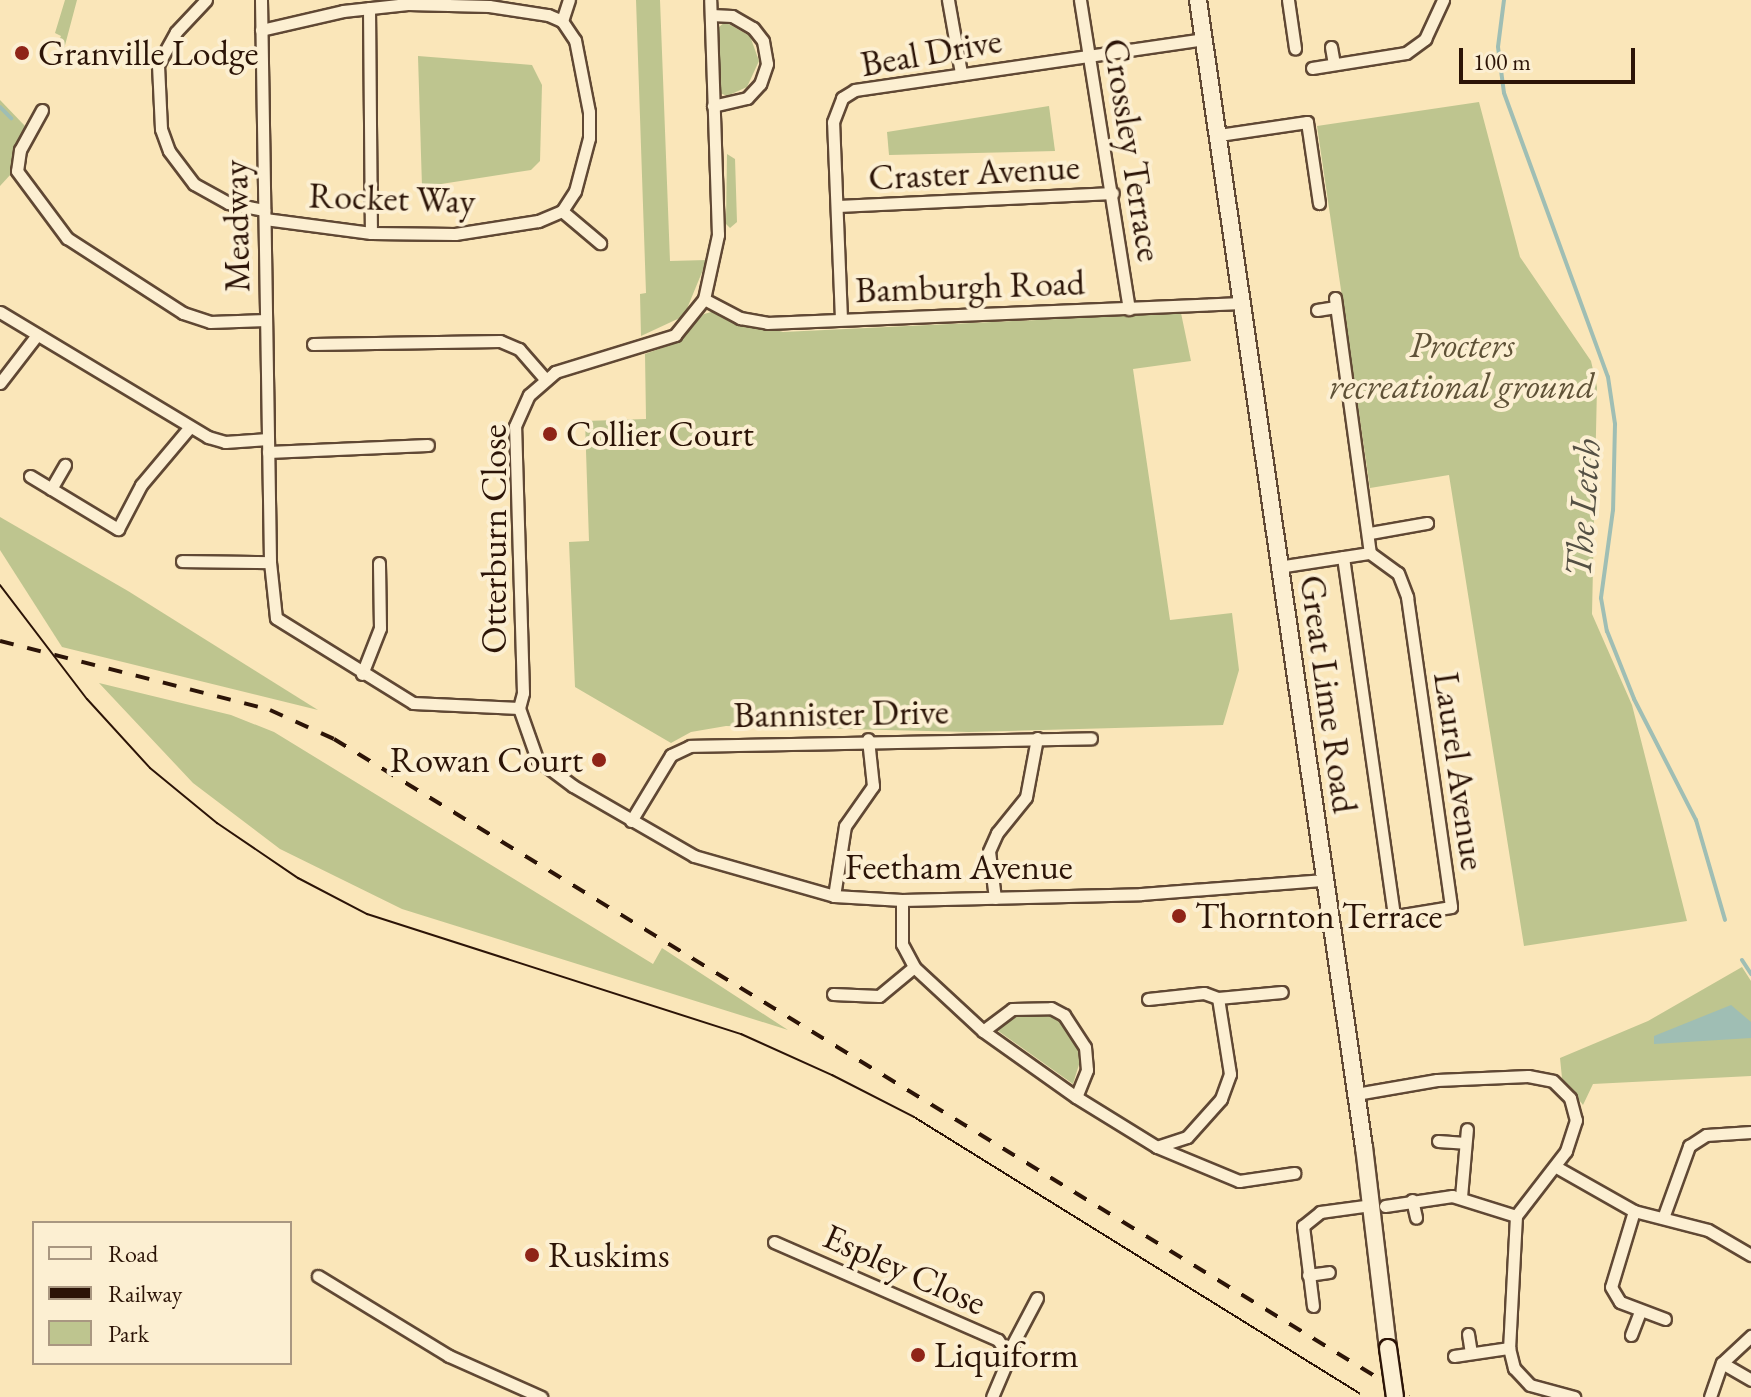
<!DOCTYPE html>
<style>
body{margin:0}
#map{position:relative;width:1751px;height:1397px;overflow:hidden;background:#fae6b9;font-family:"EB Garamond",serif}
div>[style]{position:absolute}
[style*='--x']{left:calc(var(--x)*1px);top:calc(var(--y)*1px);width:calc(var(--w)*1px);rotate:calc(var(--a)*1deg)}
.green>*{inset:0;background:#bec58f}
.water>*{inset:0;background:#9fbeb4}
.stream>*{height:4px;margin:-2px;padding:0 2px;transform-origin:2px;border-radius:2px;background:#9fbeb4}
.roads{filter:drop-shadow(2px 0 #604834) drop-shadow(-2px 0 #604834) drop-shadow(0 2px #604834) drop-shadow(0 -2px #604834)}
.street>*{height:11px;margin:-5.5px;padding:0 5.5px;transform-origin:5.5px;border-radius:5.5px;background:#fcefd2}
.secondary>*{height:16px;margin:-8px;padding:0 8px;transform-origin:8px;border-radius:8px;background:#fcefd2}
.tram>*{height:2px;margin:-1px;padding:0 1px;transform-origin:1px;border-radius:1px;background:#2c1407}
.rail>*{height:4px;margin-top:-2px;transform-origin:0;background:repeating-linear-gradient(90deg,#2c1407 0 14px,transparent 0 28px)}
.bridges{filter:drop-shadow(2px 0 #2c1407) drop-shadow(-2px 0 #2c1407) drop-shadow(0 2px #2c1407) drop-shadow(0 -2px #2c1407)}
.secondary-bridge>*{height:16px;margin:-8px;padding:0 8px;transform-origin:8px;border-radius:8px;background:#fcefd2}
.dots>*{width:22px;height:22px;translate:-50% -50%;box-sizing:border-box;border:4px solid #fcefd2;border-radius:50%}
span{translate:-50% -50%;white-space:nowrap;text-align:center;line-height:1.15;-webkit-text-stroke:8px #fcefd2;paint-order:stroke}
.street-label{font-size:36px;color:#2c1407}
.poi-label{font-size:36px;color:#2c1407}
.left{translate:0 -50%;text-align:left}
.right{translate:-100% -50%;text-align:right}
.park-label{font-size:36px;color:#5f5237;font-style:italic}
.water-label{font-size:38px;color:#545044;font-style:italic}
.legend{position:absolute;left:32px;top:1221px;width:260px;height:144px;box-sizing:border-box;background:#fcefd2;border:2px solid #a99781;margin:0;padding:10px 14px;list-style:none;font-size:24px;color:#2c1407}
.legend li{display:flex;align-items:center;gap:16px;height:40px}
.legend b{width:40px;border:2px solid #a99781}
.scale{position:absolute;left:1459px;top:48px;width:176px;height:36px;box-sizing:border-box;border:4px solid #2c1407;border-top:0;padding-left:10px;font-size:24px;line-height:28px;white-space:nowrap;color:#2c1407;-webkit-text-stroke:6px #fcefd2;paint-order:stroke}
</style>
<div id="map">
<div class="green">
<div style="clip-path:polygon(65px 0,77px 0,64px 49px,57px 45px,61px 36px,55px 33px)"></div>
<div style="clip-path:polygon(636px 0,660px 0,670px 261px,707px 260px,684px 316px,641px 336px,640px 294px,646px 293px)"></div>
<div style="clip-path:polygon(725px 22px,750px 36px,759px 61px,747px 87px,727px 96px,720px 93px,719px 27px)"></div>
<div style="clip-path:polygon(418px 56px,532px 65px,542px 85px,540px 161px,531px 170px,422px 187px)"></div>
<div style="clip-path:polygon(0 100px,25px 126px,11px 174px,0 186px)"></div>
<div style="clip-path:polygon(1479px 102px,1520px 257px,1591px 361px,1597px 387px,1592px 614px,1632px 705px,1687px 921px,1524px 946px,1449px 475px,1370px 488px,1317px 126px)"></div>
<div style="clip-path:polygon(1049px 106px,1055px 151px,889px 155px,887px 132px)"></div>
<div style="clip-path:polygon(727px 154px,735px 159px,737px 222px,730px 228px,726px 224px)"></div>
<div style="clip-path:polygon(715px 311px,783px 332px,1181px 313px,1191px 361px,1133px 369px,1170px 620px,1232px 613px,1239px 670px,1223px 725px,969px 732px,726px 726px,691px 732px,671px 743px,575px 687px,569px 542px,589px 541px,585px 421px,646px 419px,645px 354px,673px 344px,704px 314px)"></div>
<div style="clip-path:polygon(0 517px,128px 591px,318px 710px,62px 647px,0 550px)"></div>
<div style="clip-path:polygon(99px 683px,231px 715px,274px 732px,653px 964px,662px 948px,788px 1030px,402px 909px,280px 849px,193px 783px)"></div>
<div style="clip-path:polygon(1742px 967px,1751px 981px,1751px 1076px,1593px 1084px,1583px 1105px,1562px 1078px,1560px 1058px,1648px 1021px)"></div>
<div style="clip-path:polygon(1035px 1010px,1058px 1018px,1074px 1038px,1081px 1058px,1073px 1084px,994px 1028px,1012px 1014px)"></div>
</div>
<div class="water">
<div style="clip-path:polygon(1731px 1005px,1751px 1022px,1751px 1038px,1654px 1044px,1654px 1036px)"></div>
</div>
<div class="stream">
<div style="--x:1504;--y:0;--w:47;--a:97.3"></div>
<div style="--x:1498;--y:47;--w:46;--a:82.6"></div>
<div style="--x:1504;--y:93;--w:302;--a:69.9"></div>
<div style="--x:1608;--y:377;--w:48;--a:81.5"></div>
<div style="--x:1615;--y:424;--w:86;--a:91.3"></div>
<div style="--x:1613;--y:510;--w:89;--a:97.8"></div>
<div style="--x:1601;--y:598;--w:34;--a:80"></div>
<div style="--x:1607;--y:631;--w:73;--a:68.3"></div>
<div style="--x:1634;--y:699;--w:136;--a:62.9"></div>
<div style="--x:1696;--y:820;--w:104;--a:73.8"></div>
<div style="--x:0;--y:107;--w:16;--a:45"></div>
<div style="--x:1742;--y:960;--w:17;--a:57"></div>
</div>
<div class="roads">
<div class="street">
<div style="--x:206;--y:0;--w:44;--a:133.2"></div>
<div style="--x:176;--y:32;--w:38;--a:119"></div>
<div style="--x:158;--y:65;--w:64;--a:87.3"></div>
<div style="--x:161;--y:129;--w:23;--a:70"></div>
<div style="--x:169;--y:151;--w:41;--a:52.9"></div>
<div style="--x:194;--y:184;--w:39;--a:29"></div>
<div style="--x:228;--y:203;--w:37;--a:11"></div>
<div style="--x:261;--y:0;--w:562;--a:89.08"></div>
<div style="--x:270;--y:562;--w:56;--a:83.9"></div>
<div style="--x:276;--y:618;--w:161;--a:31.8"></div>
<div style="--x:413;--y:703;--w:106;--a:2.7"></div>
<div style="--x:948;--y:0;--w:74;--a:79.9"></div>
<div style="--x:1080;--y:0;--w:313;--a:81"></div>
<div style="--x:1288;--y:0;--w:49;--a:81.7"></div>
<div style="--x:369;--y:8;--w:225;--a:89.5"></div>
<div style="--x:711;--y:15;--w:21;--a:3"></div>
<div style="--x:732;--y:16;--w:24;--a:30"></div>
<div style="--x:753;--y:28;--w:16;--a:52"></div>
<div style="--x:763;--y:41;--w:23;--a:80"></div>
<div style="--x:767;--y:64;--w:21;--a:109"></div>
<div style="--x:760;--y:84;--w:19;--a:133"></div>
<div style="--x:747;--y:98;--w:35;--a:167"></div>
<div style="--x:562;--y:21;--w:22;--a:-72"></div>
<div style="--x:261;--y:30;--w:84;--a:-13"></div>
<div style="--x:343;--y:11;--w:65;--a:-6.1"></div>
<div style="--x:408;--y:4;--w:81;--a:1.4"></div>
<div style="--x:489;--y:6;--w:60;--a:8.7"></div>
<div style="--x:548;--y:15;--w:15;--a:23"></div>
<div style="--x:562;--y:21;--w:23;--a:56"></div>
<div style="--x:575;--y:40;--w:73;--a:79"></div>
<div style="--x:589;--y:112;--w:26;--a:90"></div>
<div style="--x:589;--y:138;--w:55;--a:104.8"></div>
<div style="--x:575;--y:191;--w:24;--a:123"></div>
<div style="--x:562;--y:211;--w:26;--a:157"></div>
<div style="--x:538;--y:221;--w:84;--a:171.1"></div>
<div style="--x:455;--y:234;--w:84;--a:-179.3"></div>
<div style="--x:371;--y:233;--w:107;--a:-172.5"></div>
<div style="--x:1331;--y:47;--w:17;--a:80"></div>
<div style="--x:1312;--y:68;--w:95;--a:-9.1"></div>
<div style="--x:1406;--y:53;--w:24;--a:-36"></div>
<div style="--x:1425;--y:39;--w:43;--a:-65.2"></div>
<div style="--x:42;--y:110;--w:46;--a:118.8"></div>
<div style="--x:20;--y:150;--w:21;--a:98"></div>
<div style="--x:17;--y:171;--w:84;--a:53.3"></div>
<div style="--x:67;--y:238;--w:138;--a:32.9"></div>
<div style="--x:183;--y:313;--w:28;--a:18"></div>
<div style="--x:210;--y:322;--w:56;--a:-2"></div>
<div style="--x:1219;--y:135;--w:89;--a:-8.4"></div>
<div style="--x:1307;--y:122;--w:82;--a:81.6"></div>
<div style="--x:838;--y:206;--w:275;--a:-2.7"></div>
<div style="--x:562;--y:211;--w:50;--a:40.1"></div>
<div style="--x:1335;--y:298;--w:257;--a:82.2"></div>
<div style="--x:704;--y:299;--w:41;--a:27.8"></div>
<div style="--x:740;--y:318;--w:27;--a:10"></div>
<div style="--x:767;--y:323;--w:475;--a:-2.4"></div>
<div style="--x:1317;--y:310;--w:19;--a:-9"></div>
<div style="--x:0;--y:312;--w:243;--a:31"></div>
<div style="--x:208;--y:437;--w:18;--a:16"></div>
<div style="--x:225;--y:442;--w:43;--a:-4"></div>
<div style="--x:841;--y:319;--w:197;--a:-92.3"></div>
<div style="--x:833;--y:122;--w:26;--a:-69"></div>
<div style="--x:842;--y:98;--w:15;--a:-32"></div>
<div style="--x:855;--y:90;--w:353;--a:-8.3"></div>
<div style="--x:313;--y:344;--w:187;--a:-0.9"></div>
<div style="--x:500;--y:341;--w:21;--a:23"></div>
<div style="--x:519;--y:349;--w:40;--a:49"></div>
<div style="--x:0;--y:383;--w:61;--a:-52.4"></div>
<div style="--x:268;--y:452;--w:160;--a:-2.5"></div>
<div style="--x:30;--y:476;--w:103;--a:31.1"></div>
<div style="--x:118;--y:529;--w:50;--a:-62.4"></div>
<div style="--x:141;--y:485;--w:75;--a:-49.9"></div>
<div style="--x:51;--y:489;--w:28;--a:-60"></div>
<div style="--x:1370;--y:533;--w:58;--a:-10"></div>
<div style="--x:1343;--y:557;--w:364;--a:81.9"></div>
<div style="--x:182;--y:561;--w:88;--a:0.7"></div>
<div style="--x:1278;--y:567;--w:93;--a:-8.7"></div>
<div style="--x:1370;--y:553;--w:34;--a:36"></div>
<div style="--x:1398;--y:573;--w:26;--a:69"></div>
<div style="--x:1407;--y:597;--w:313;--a:81.9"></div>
<div style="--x:1451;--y:907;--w:74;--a:170.7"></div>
<div style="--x:362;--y:674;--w:49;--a:-68.6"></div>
<div style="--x:380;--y:628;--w:65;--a:-90.9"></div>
<div style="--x:519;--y:708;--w:54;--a:70.6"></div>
<div style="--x:537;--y:759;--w:45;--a:36.9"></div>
<div style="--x:573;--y:786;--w:140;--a:30"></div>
<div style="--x:694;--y:856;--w:146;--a:15.9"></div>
<div style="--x:834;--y:896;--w:68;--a:3.4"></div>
<div style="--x:902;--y:900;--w:239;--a:-1.4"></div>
<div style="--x:1141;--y:894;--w:184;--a:-4.4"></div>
<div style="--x:519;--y:708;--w:16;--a:-75"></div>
<div style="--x:523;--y:693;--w:267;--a:-91.7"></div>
<div style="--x:515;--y:426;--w:34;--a:-66"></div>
<div style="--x:529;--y:395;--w:35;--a:-41"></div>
<div style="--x:555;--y:372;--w:126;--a:-17.1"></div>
<div style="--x:675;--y:335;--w:46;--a:-51.1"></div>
<div style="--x:704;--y:299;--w:66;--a:-77.7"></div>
<div style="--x:718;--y:235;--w:235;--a:-91.9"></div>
<div style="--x:631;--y:821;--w:77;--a:-58.8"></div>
<div style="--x:671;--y:755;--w:21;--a:-25"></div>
<div style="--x:690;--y:746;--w:401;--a:-1.1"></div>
<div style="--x:834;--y:896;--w:71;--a:-81.1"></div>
<div style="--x:845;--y:826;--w:49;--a:-55"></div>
<div style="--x:873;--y:786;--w:47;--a:-96.1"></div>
<div style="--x:995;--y:898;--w:47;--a:-97.3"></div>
<div style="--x:989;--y:851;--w:20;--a:-66"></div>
<div style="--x:997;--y:833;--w:46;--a:-51.1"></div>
<div style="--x:1026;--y:797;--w:60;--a:-79.4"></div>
<div style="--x:902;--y:900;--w:44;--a:90"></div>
<div style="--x:902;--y:944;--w:26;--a:62"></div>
<div style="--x:914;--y:967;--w:94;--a:42.8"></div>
<div style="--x:983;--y:1031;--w:114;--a:35.4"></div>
<div style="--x:1076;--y:1097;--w:95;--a:31.7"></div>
<div style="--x:1157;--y:1147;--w:89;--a:22.5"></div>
<div style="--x:1239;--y:1181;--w:56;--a:-8.3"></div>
<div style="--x:833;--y:994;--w:46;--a:2.5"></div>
<div style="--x:879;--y:996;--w:45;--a:-39.6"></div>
<div style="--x:1218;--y:998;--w:64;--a:-5.4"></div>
<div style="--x:1148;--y:999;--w:56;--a:-6.1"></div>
<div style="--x:1204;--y:993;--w:15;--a:20"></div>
<div style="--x:1218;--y:998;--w:77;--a:81"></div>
<div style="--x:1230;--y:1074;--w:27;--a:110"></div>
<div style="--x:1221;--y:1099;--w:51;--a:131.8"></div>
<div style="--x:1187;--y:1137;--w:32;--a:162"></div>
<div style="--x:983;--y:1031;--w:36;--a:-37"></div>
<div style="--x:1012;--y:1009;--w:39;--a:-1"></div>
<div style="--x:1051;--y:1008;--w:15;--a:28"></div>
<div style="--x:1064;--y:1015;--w:38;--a:57"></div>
<div style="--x:1085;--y:1047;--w:23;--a:85"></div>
<div style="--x:1087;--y:1070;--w:29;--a:112"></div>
<div style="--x:1356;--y:1094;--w:82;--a:-9.8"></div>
<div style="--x:1437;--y:1080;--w:91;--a:-2.5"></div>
<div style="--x:1528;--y:1076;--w:25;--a:11"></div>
<div style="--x:1553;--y:1081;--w:24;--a:45"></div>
<div style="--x:1570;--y:1098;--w:23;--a:75"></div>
<div style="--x:1576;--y:1120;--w:33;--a:108"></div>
<div style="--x:1566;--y:1151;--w:82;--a:127.6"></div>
<div style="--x:1516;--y:1216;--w:132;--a:93"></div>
<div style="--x:1509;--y:1348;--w:21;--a:76"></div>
<div style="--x:1514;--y:1368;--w:23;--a:47"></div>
<div style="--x:1530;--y:1385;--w:46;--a:15.3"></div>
<div style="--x:1438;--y:1141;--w:27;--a:4"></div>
<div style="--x:1558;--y:1168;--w:87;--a:29.5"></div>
<div style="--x:1634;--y:1211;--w:76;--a:14.4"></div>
<div style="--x:1708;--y:1230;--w:50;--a:30.2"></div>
<div style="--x:1461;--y:1197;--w:68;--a:-85"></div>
<div style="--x:1412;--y:1200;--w:18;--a:77"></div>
<div style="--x:1385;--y:1206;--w:68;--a:-8.5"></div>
<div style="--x:1452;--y:1196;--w:67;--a:17.4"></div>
<div style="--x:1634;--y:1211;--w:79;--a:106.8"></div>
<div style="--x:1611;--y:1287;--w:17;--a:59"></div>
<div style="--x:1620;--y:1302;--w:48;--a:20.7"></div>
<div style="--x:1663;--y:1218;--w:77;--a:-70.1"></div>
<div style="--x:1689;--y:1146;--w:20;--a:-33"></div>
<div style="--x:1706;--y:1135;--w:45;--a:-3.8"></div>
<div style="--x:774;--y:1242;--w:244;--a:23.6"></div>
<div style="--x:998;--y:1340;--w:20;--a:57"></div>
<div style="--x:1009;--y:1357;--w:43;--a:113"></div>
<div style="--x:1308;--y:1275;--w:21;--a:-8"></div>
<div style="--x:318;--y:1276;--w:153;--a:31.4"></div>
<div style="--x:449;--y:1356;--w:101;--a:24"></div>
<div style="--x:1313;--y:1306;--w:81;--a:-97.1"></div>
<div style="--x:1303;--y:1226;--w:22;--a:-39"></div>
<div style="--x:1320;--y:1212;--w:51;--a:-7.8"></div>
<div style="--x:1468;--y:1334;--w:19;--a:81"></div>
<div style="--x:1631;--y:1335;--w:26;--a:-69"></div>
<div style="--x:1009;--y:1351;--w:60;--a:-62.2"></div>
<div style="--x:1454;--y:1356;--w:56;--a:-8.3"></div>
<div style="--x:1722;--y:1363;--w:34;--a:30"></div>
<div style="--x:1710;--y:1397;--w:36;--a:-71"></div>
<div style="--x:1722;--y:1363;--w:40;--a:-43"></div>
</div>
<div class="secondary">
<div style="--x:1198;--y:0;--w:1159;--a:81.77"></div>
<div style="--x:1364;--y:1147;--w:202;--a:83.2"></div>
</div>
</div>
<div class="tram">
<div style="--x:0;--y:585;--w:143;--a:52.7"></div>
<div style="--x:87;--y:699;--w:93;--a:47.6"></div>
<div style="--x:150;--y:768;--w:87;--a:39.4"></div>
<div style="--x:217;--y:823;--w:98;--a:34.2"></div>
<div style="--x:298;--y:878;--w:78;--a:27.6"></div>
<div style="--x:367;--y:914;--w:393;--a:17.8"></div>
<div style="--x:741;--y:1034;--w:100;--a:24.3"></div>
<div style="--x:832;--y:1075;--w:92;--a:27.1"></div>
<div style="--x:914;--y:1117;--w:524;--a:31.81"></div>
</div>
<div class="rail">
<div style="--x:0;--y:641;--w:279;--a:14.3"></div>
<div style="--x:270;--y:710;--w:70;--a:24.4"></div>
<div style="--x:334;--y:739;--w:1260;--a:31.47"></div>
</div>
<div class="bridges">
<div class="secondary-bridge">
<div style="--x:1388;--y:1348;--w:49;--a:81.9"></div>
</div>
</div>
<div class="dots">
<div style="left:22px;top:53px;background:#8f2418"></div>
<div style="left:550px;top:434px;background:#8f2418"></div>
<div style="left:599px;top:760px;background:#8f2418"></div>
<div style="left:1179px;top:916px;background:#8f2418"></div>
<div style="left:532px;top:1255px;background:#8f2418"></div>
<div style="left:918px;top:1355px;background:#8f2418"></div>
</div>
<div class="street-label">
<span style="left:931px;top:52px;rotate:-10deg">Beal Drive</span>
<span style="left:1133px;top:150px;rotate:81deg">Crossley Terrace</span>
<span style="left:974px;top:172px;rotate:-3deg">Craster Avenue</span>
<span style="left:392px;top:198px;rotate:2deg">Rocket Way</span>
<span style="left:236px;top:226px;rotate:-91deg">Meadway</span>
<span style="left:970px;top:286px;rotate:-2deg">Bamburgh Road</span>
<span style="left:494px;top:539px;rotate:-90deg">Otterburn Close</span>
<span style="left:1329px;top:694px;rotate:82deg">Great Lime Road</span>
<span style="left:841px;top:713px;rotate:-1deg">Bannister Drive</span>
<span style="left:1460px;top:771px;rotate:82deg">Laurel Avenue</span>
<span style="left:959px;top:867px">Feetham Avenue</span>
<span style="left:905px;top:1269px;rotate:24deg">Espley Close</span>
</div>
<div class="poi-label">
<span class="left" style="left:38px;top:53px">Granville Lodge</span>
<span class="left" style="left:566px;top:434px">Collier Court</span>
<span class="right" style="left:583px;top:760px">Rowan Court</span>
<span class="left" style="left:1195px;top:916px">Thornton Terrace</span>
<span class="left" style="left:548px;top:1255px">Ruskims</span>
<span class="left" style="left:934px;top:1355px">Liquiform</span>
</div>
<div class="park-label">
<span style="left:1462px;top:365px">Procters<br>recreational ground</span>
</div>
<div class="water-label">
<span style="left:1582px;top:508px;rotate:-86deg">The Letch</span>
</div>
<ul class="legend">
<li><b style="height:10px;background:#fcefd2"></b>Road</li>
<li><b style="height:10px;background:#2c1407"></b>Railway</li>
<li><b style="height:22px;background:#bec58f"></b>Park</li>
</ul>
<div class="scale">100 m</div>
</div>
